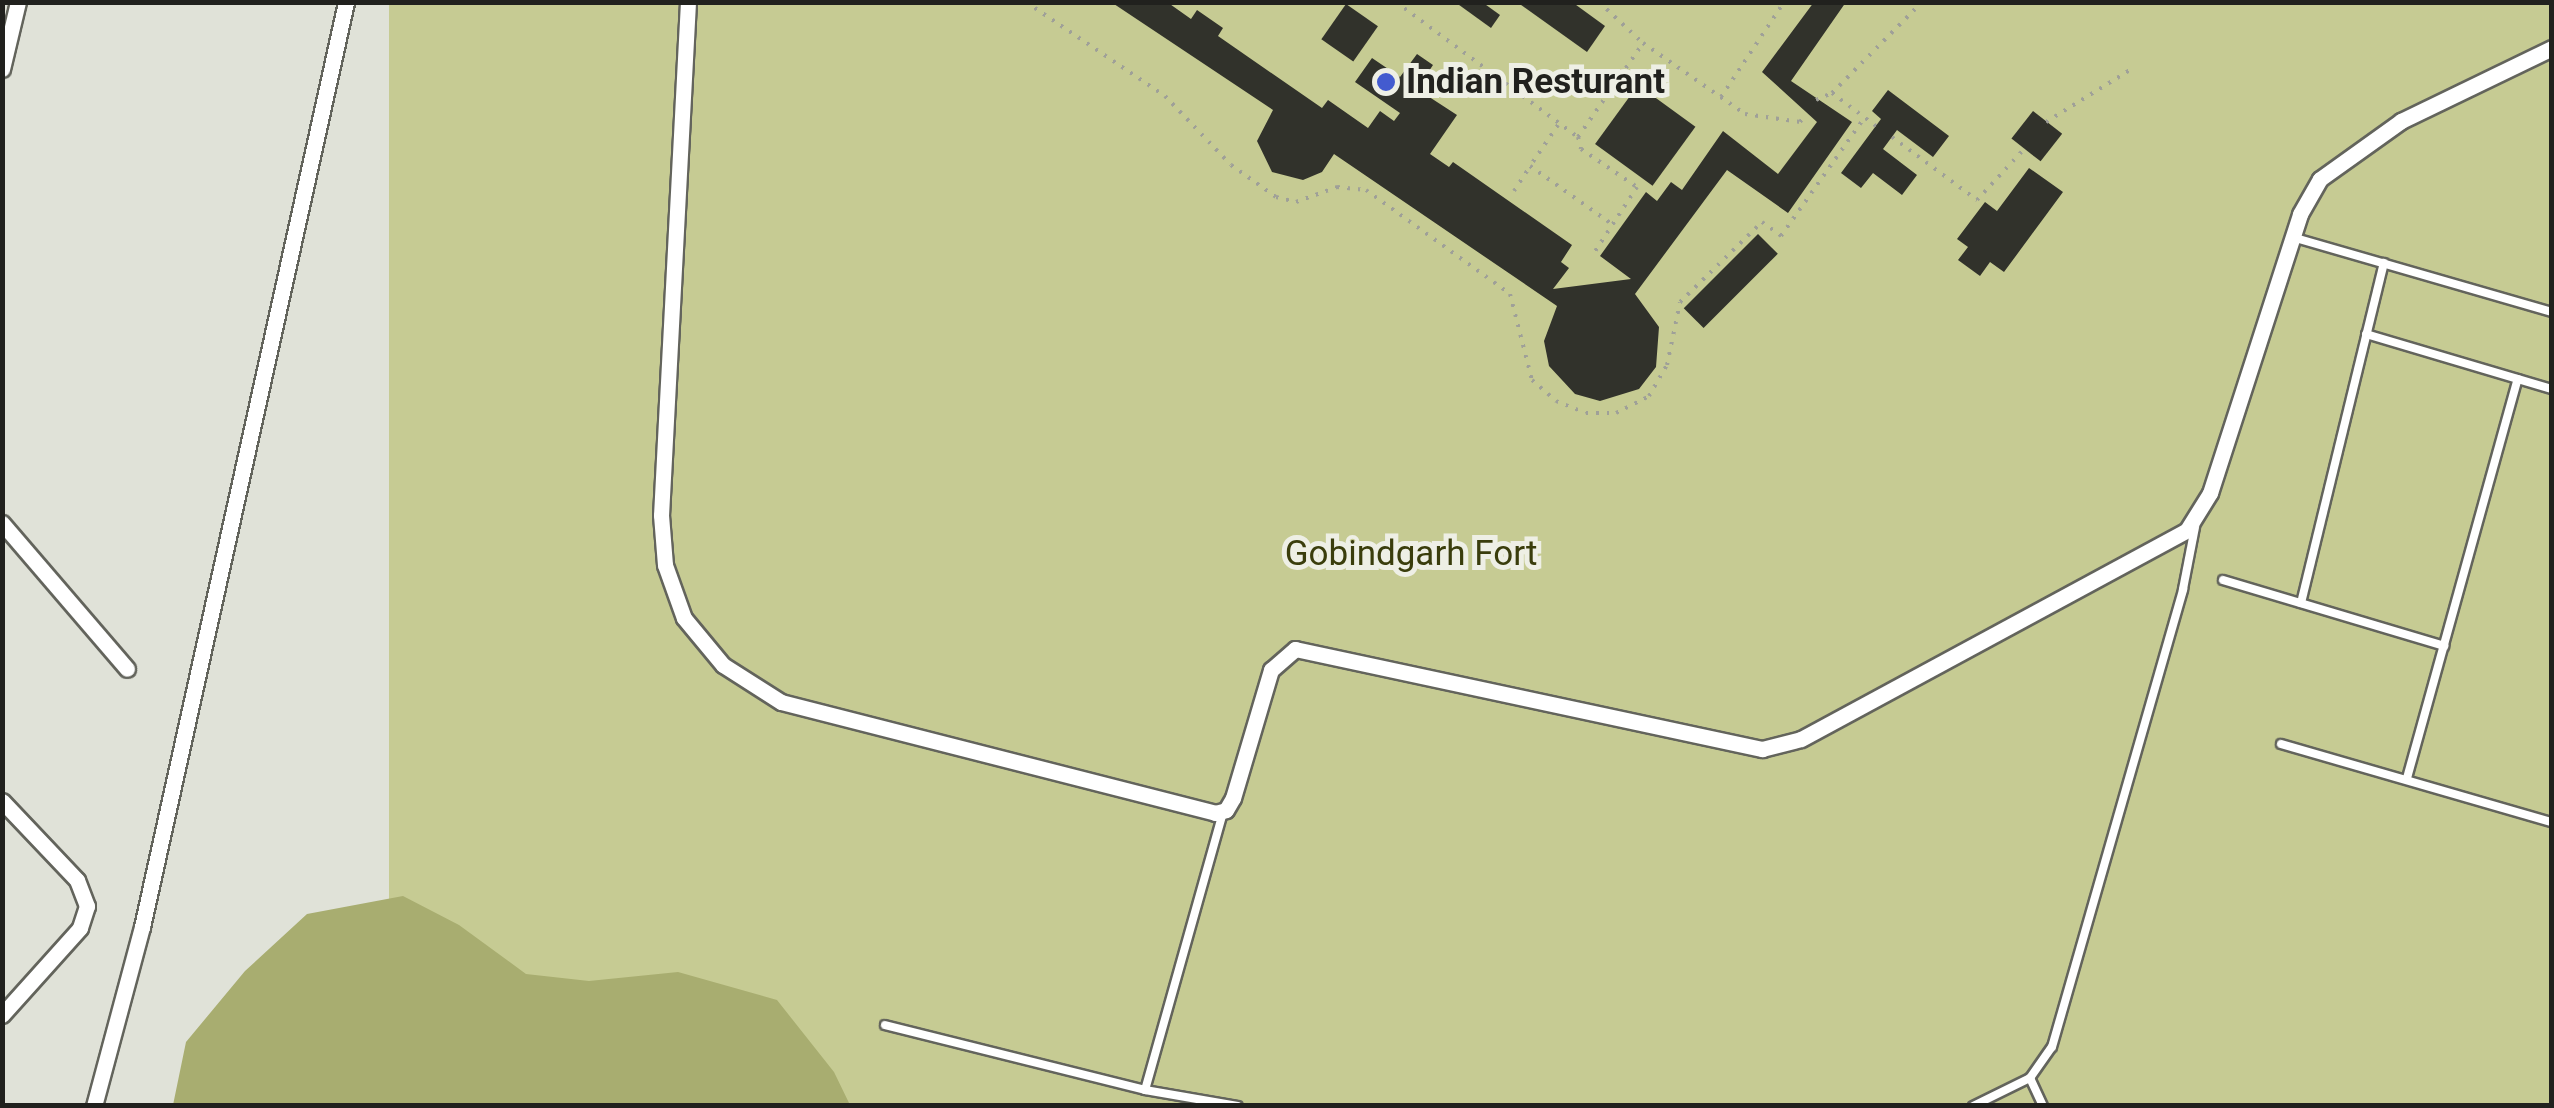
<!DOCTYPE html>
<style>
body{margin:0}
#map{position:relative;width:2554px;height:1108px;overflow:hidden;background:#e0e2d8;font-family:Roboto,sans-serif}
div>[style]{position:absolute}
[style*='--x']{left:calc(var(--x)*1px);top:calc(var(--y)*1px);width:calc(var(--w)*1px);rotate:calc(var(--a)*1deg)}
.green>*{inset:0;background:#c6cb93;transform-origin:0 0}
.forest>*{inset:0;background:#a8ad70}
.building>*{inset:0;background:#31322b;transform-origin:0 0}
.path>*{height:4px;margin-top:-2px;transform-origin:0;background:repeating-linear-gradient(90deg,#9fa098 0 2.5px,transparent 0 10.5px)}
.roads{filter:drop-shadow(2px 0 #63645c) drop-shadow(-2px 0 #63645c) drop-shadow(0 2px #63645c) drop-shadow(0 -2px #63645c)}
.lane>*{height:8px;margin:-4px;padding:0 4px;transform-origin:4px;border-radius:4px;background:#fff}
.street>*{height:15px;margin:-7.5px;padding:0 7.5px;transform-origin:7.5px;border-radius:7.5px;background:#fff}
.dots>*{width:28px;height:28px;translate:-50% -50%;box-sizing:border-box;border:5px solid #eeefe5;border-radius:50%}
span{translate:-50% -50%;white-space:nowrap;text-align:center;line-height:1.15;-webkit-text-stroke:10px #eeefe5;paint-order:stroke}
.poi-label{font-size:35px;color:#21211e;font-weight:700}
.left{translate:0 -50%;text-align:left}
.park-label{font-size:35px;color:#3a3d0c}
.frame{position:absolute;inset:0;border:5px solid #21211e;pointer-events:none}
</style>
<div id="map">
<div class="green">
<div style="left:389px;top:3px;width:2162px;height:1128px"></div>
</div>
<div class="forest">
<div style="clip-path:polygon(403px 896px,459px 925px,526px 974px,589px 981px,678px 972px,777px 1000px,834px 1072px,850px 1105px,173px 1105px,186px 1042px,245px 971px,307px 914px)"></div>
</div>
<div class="building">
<div style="clip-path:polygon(1111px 2px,1167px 2px,1191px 19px,1197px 10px,1223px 28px,1218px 36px,1322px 108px,1328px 100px,1368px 128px,1380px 111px,1394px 121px,1400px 113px,1355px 82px,1372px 58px,1400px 77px,1417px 54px,1433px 65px,1417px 89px,1457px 115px,1430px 154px,1449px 167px,1453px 162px,1572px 245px,1561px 262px,1569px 268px,1553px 289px,1631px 279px,1600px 256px,1646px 192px,1657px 201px,1671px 182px,1682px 190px,1723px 131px,1778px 174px,1817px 122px,1762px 72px,1814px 2px,1846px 2px,1791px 81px,1852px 122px,1788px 213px,1727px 170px,1635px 294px,1659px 327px,1656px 367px,1639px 389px,1600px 401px,1575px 394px,1549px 366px,1544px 341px,1557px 306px,1334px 154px,1322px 172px,1303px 180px,1272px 172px,1257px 141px,1273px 110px)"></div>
<div style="clip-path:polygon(1455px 2px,1482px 2px,1500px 15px,1491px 28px)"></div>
<div style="clip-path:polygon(1517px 2px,1572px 2px,1605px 26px,1587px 52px)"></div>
<div style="left:1346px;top:4px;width:39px;height:43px;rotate:35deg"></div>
<div style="left:1638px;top:85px;width:71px;height:73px;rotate:36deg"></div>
<div style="clip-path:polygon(1888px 90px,1949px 136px,1933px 157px,1897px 130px,1883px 149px,1917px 175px,1902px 195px,1873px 173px,1861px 188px,1841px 173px,1881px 119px,1872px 111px)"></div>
<div style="left:2033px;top:111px;width:37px;height:35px;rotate:38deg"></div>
<div style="clip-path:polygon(2029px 168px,2063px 192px,2004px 272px,1990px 262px,1980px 276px,1958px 260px,1968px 247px,1957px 239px,1985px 202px,1997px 211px)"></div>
<div style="left:1758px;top:234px;width:28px;height:105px;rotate:45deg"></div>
</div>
<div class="path">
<div style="--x:1026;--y:2;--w:168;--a:34.1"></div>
<div style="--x:1165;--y:96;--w:95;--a:46.3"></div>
<div style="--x:1231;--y:165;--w:55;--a:35.4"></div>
<div style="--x:1276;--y:197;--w:21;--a:14"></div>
<div style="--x:1296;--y:202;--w:44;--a:-20.1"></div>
<div style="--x:1337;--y:187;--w:29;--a:6"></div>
<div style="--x:1366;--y:190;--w:178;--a:35.8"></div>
<div style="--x:1510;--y:294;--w:89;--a:75.7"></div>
<div style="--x:1532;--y:380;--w:32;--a:41"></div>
<div style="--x:1556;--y:401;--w:32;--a:22"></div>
<div style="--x:1586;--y:413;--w:30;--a:0"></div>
<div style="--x:1616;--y:413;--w:37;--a:-27"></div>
<div style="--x:1649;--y:396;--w:36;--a:-60"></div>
<div style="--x:1667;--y:365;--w:64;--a:-78.3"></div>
<div style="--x:1680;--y:302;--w:115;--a:-44.3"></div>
<div style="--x:1762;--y:222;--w:24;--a:36"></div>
<div style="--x:1781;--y:236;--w:146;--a:-54.8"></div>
<div style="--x:1396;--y:2;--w:227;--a:36.6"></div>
<div style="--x:1578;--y:137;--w:114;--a:-55.3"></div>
<div style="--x:1599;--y:2;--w:60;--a:43"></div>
<div style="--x:1643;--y:43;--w:124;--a:34.8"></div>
<div style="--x:1745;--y:114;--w:56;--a:8.3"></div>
<div style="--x:1800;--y:122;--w:10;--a:-53"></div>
<div style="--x:1832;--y:93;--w:55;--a:36.9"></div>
<div style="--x:1721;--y:97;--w:114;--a:-56.4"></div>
<div style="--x:1816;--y:100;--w:17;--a:-24"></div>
<div style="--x:1832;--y:93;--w:128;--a:-45.3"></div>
<div style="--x:2046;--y:122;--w:102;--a:-31.8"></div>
<div style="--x:1558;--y:125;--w:50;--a:124.3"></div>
<div style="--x:1530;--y:166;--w:100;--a:35.3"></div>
<div style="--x:1578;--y:137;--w:12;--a:76"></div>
<div style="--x:1581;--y:149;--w:68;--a:34.2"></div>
<div style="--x:1637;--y:187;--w:79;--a:123.1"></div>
<div style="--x:1892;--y:137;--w:106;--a:36.5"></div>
<div style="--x:1977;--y:200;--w:71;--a:-47.3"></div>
<div style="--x:1514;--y:191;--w:30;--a:-57"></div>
</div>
<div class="roads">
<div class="lane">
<div style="--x:2292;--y:237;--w:271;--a:16.1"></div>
<div style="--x:2366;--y:334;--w:194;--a:16.5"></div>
<div style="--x:2223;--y:580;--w:231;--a:16.6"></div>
<div style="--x:2301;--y:603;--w:350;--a:-76.3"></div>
<div style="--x:2281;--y:744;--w:282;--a:16.1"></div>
<div style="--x:2407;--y:778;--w:414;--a:-74.5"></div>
<div style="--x:885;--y:1025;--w:268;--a:14"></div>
<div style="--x:1145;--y:1090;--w:94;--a:9.8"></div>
<div style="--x:2030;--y:1078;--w:31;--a:65"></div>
<div style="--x:1145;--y:1090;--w:289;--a:-74.3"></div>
<div style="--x:1973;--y:1106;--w:64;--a:-26.2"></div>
<div style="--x:2030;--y:1078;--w:38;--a:-55"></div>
<div style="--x:2052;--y:1047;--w:476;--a:-74"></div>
<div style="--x:2183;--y:589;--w:63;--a:-79"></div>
</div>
<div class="street">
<div style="--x:688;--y:2;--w:514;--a:93.01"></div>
<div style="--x:661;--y:515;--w:50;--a:85.4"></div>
<div style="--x:665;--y:565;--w:56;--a:70.3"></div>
<div style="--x:684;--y:618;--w:61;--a:50.3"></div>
<div style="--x:723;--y:665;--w:69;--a:32.5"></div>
<div style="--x:781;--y:702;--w:448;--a:14.3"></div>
<div style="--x:1215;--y:813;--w:11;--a:-15"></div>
<div style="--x:1226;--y:810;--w:14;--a:-60"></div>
<div style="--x:1233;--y:798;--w:134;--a:-73.5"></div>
<div style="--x:1271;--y:670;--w:32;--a:-41"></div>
<div style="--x:1295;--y:649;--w:478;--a:12.1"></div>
<div style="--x:1762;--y:749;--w:40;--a:-14.4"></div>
<div style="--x:1801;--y:739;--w:439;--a:-28.4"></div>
<div style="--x:2187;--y:530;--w:44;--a:-58.1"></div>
<div style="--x:2210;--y:493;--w:293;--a:-72.1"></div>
<div style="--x:2300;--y:214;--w:40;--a:-60.3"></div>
<div style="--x:2320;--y:179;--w:100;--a:-35.6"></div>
<div style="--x:2401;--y:121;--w:168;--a:-25.8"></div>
<div style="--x:2;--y:69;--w:69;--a:-76.6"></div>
<div style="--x:2;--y:523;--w:192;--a:49.4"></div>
<div style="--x:2;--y:801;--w:109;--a:46.5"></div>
<div style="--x:77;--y:880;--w:28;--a:69"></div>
<div style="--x:87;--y:906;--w:23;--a:108"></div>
<div style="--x:80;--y:928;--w:117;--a:131.9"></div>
<div style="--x:94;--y:1106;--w:185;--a:-75"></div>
<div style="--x:142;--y:927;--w:947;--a:-77.56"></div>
</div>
</div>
<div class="dots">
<div style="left:1386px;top:82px;background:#435bcf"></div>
</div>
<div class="poi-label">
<span class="left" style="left:1406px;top:82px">Indian Resturant</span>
</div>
<div class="park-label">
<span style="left:1411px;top:554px">Gobindgarh Fort</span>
</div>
<div class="frame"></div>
</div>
